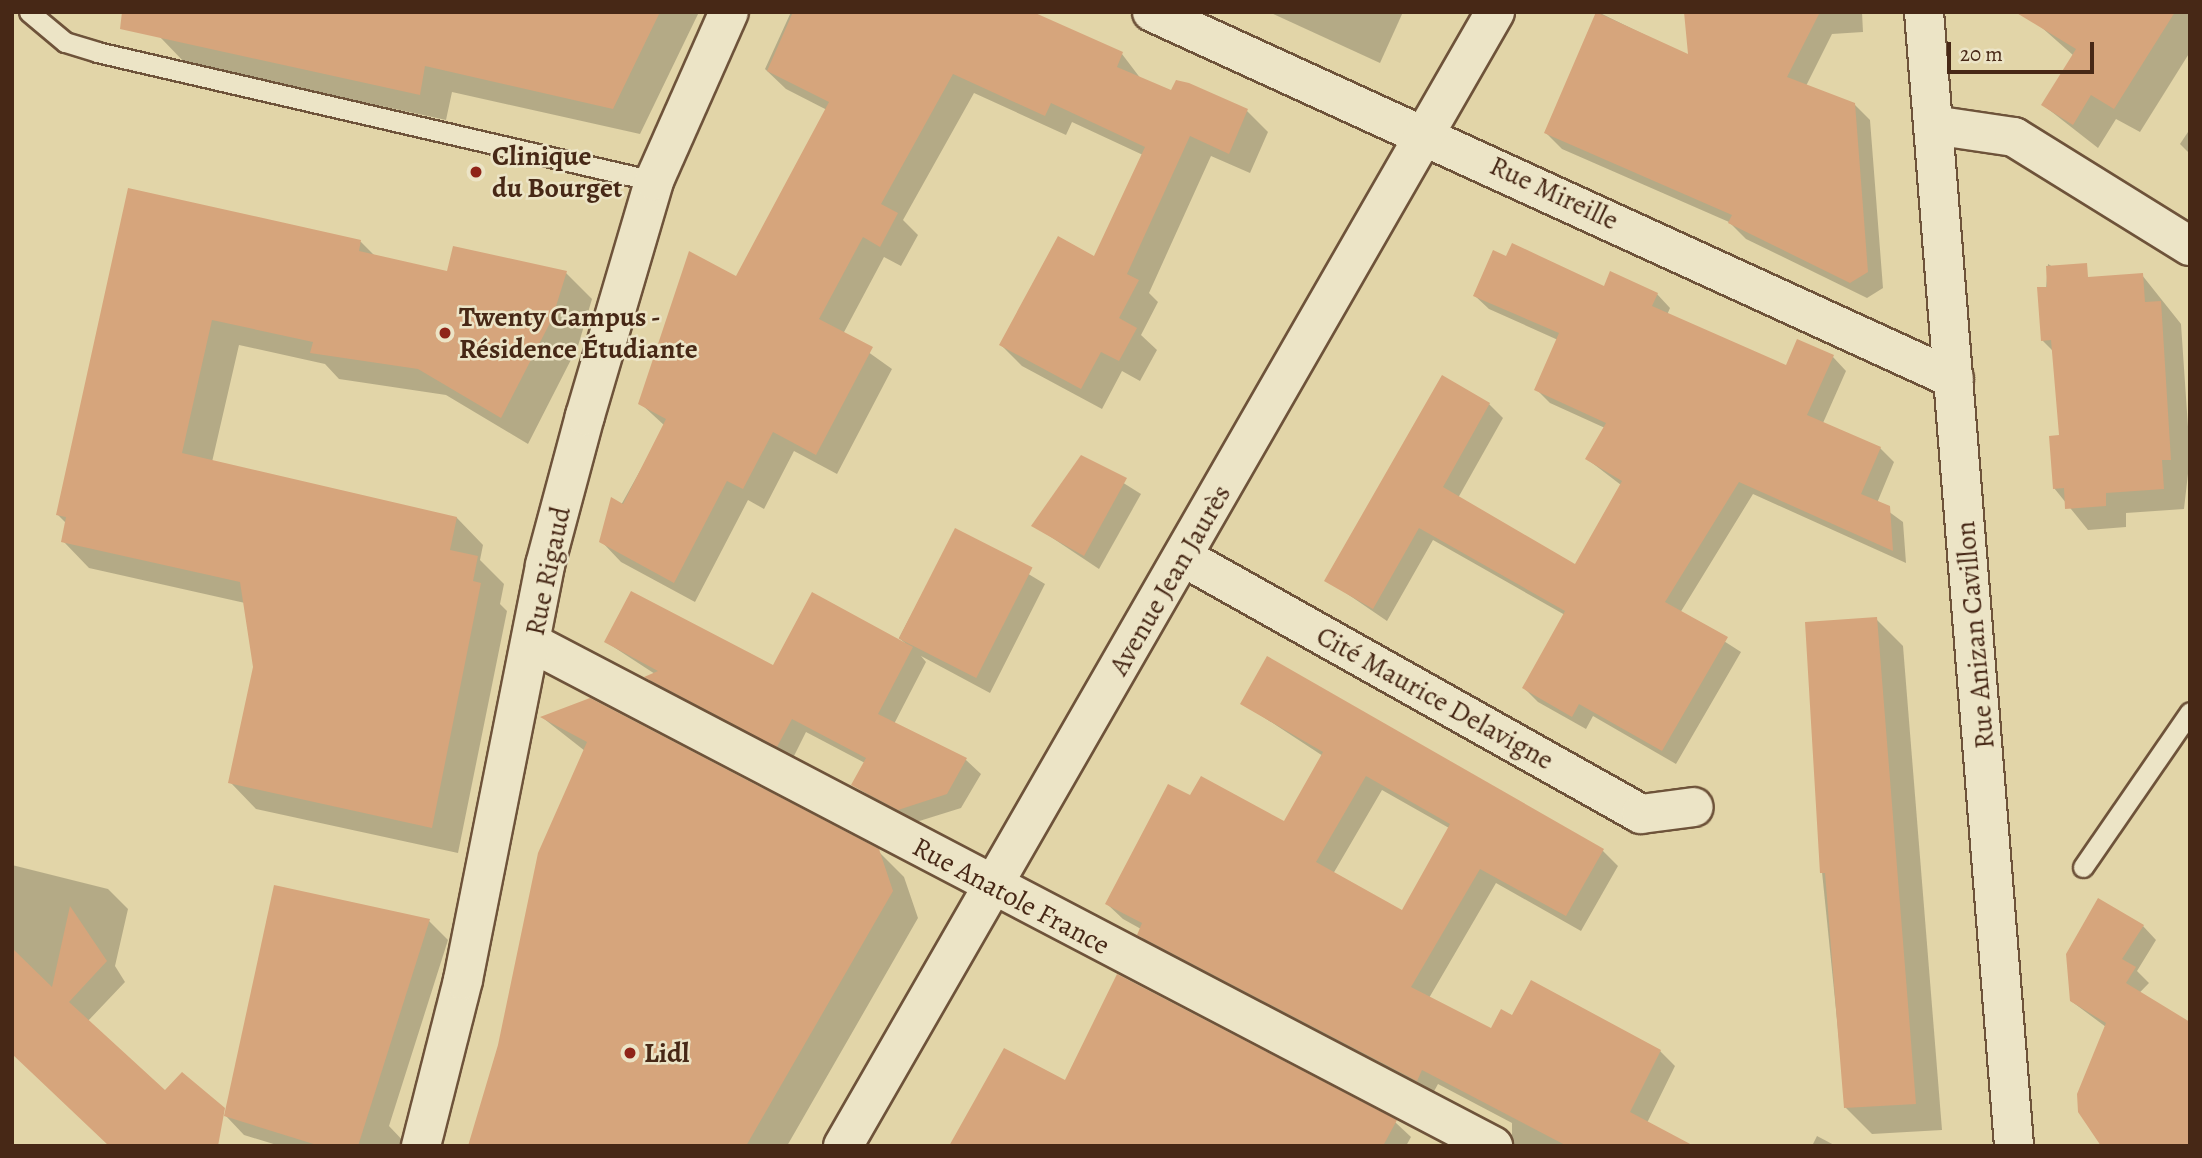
<!DOCTYPE html>
<meta charset="utf-8">
<style>
body{margin:0}
#map{position:relative;width:2202px;height:1158px;overflow:hidden;background:#e2d5a8;font-family:Alegreya,serif}
div>[style]{position:absolute}
[style*='--x']{left:calc(var(--x)*1px);top:calc(var(--y)*1px);width:calc(var(--w)*1px);rotate:calc(var(--a)*1deg)}
.shadow>*{inset:0;background:#0003}
.building>*{inset:0;background:#d6a57c;transform-origin:0 0}
.roads{filter:drop-shadow(2px 0 #6e533a) drop-shadow(-2px 0 #6e533a) drop-shadow(0 2px #6e533a) drop-shadow(0 -2px #6e533a)}
.service>*{height:19px;margin:-9.5px;padding:0 9.5px;transform-origin:9.5px;border-radius:9.5px;background:#ece4c6}
.minor>*{height:38px;margin:-19px;padding:0 19px;transform-origin:19px;border-radius:19px;background:#ece4c6}
.tertiary>*{height:38px;margin:-19px;padding:0 19px;transform-origin:19px;border-radius:19px;background:#ece4c6}
.secondary>*{height:38px;margin:-19px;padding:0 19px;transform-origin:19px;border-radius:19px;background:#ece4c6}
.dots>*{width:19px;height:19px;translate:-50% -50%;box-sizing:border-box;border:4px solid #ece4c6;border-radius:50%}
span{translate:-50% -50%;white-space:nowrap;text-align:center;line-height:1.15;-webkit-text-stroke:5px #ece4c6;paint-order:stroke}
.poi-label{font-size:28px;color:#472816;font-weight:700}
.left{translate:0 -50%;text-align:left}
.street-label{font-size:28px;color:#472816}
.frame{position:absolute;inset:0;border:14px solid #472816;pointer-events:none}
.scale{position:absolute;left:1947px;top:42px;width:147px;height:32px;box-sizing:border-box;border:4px solid #472816;border-top:0;padding-left:9px;font-size:21px;line-height:24px;white-space:nowrap;color:#472816;-webkit-text-stroke:5px #ece4c6;paint-order:stroke}
</style>
<div id="map">
<div class="shadow">
<div style="clip-path:polygon(172px 12px,699px 12px,640px 134px,452px 92px,446px 120px,186px 64px,160px 37px)"></div>
<div style="clip-path:polygon(791px 12px,1008px 12px,1122px 54px,1141px 79px,1172px 93px,1189px 85px,1247px 111px,1268px 132px,1250px 173px,1211px 156px,1149px 293px,1158px 302px,1141px 335px,1157px 350px,1140px 381px,1122px 371px,1102px 409px,1022px 366px,1001px 345px,1095px 259px,1143px 155px,1072px 122px,1066px 135px,974px 93px,903px 220px,918px 235px,901px 266px,884px 257px,843px 334px,892px 369px,837px 474px,794px 451px,764px 509px,748px 500px,695px 602px,621px 562px,601px 541px,665px 426px,640px 403px,737px 279px,827px 110px,786px 89px,765px 69px)"></div>
<div style="clip-path:polygon(1269px 12px,1403px 12px,1380px 63px)"></div>
<div style="clip-path:polygon(1598px 12px,1690px 57px,1686px 12px,1862px 12px,1863px 32px,1832px 34px,1806px 86px,1854px 104px,1870px 120px,1883px 288px,1867px 298px,1746px 239px,1729px 222px,1562px 149px,1546px 133px)"></div>
<div style="clip-path:polygon(2049px 12px,2190px 12px,2190px 52px,2140px 132px,2116px 119px,2098px 148px,2043px 105px,2074px 56px,2040px 26px)"></div>
<div style="clip-path:polygon(2190px 129px,2190px 154px,2180px 144px)"></div>
<div style="clip-path:polygon(129px 190px,361px 242px,375px 256px,449px 273px,566px 273px,592px 299px,578px 346px,528px 444px,446px 395px,339px 379px,325px 364px,239px 345px,212px 462px,457px 518px,483px 545px,480px 560px,504px 584px,500px 604px,507px 611px,458px 853px,256px 809px,230px 782px,255px 667px,245px 603px,89px 568px,63px 541px,66px 523px,57px 514px)"></div>
<div style="clip-path:polygon(2048px 264px,2088px 289px,2142px 275px,2181px 324px,2190px 456px,2184px 509px,2126px 513px,2126px 527px,2088px 530px,2054px 488px,2061px 437px,2054px 352px,2042px 340px)"></div>
<div style="clip-path:polygon(1605px 288px,1657px 294px,1670px 308px,1667px 315px,1786px 368px,1833px 357px,1846px 371px,1823px 423px,1880px 448px,1894px 462px,1877px 503px,1903px 522px,1906px 563px,1753px 494px,1680px 613px,1741px 652px,1676px 764px,1593px 716px,1586px 729px,1538px 702px,1524px 688px,1565px 615px,1433px 540px,1387px 621px,1327px 580px,1489px 404px,1503px 418px,1458px 498px,1575px 566px,1621px 485px,1587px 459px,1605px 428px,1550px 403px,1536px 389px,1558px 340px,1489px 309px,1475px 296px)"></div>
<div style="clip-path:polygon(1082px 457px,1141px 494px,1099px 569px,1033px 525px)"></div>
<div style="clip-path:polygon(956px 530px,1045px 584px,990px 693px,921px 656px,926px 662px,894px 724px,966px 760px,981px 774px,961px 808px,913px 823px,853px 785px,865px 763px,806px 732px,792px 760px,660px 691px,647px 677px,655px 674px,606px 642px,774px 668px,905px 643px,899px 638px)"></div>
<div style="clip-path:polygon(1876px 619px,1903px 646px,1942px 1130px,1872px 1134px,1846px 1108px,1822px 872px)"></div>
<div style="clip-path:polygon(evenodd,1242px 703px,1603px 851px,1618px 866px,1581px 931px,1496px 883px,1429px 998px,1492px 1030px,1513px 1017px,1660px 1051px,1675px 1066px,1647px 1123px,1692px 1146px,1512px 1146px,1512px 1123px,1438px 1084px,1432px 1095px,1154px 950px,1139px 934px,1141px 929px,1123px 919px,1107px 904px,1190px 798px,1284px 823px,1323px 756px,1242px 703px,1382px 790px,1449px 828px,1402px 912px,1333px 874px,1382px 790px)"></div>
<div style="clip-path:polygon(543px 718px,878px 851px,904px 877px,918px 918px,787px 1146px,469px 1146px,585px 751px)"></div>
<div style="clip-path:polygon(12px 865px,108px 889px,128px 909px,115px 966px,125px 982px,87px 1022px,12px 1052px)"></div>
<div style="clip-path:polygon(429px 921px,448px 940px,389px 1126px,408px 1146px,280px 1146px,244px 1135px,226px 1116px)"></div>
<div style="clip-path:polygon(2143px 926px,2156px 940px,2137px 971px,2149px 983px,2106px 1027px,2071px 1001px)"></div>
<div style="clip-path:polygon(1065px 1082px,1395px 1122px,1411px 1137px,1406px 1146px,1279px 1146px)"></div>
<div style="clip-path:polygon(1817px 1136px,1836px 1146px,1812px 1146px)"></div>
</div>
<div class="building">
<div style="clip-path:polygon(122px 12px,660px 12px,613px 109px,425px 66px,420px 95px,120px 29px)"></div>
<div style="clip-path:polygon(793px 12px,1033px 12px,1123px 52px,1117px 67px,1171px 90px,1176px 80px,1189px 83px,1248px 109px,1229px 154px,1190px 136px,1127px 274px,1139px 280px,1119px 318px,1137px 328px,1119px 361px,1101px 352px,1081px 389px,999px 345px,1058px 236px,1094px 256px,1145px 147px,1051px 103px,1045px 116px,953px 74px,881px 204px,898px 213px,880px 247px,863px 237px,819px 319px,873px 347px,816px 455px,773px 432px,743px 489px,727px 481px,674px 583px,599px 542px,611px 497px,623px 504px,666px 419px,638px 404px,689px 251px,736px 276px,829px 102px,767px 71px)"></div>
<div style="clip-path:polygon(1596px 12px,1688px 54px,1684px 12px,1820px 12px,1787px 77px,1855px 103px,1868px 272px,1850px 283px,1728px 223px,1732px 215px,1544px 133px)"></div>
<div style="clip-path:polygon(2015px 12px,2175px 12px,2114px 109px,2091px 95px,2073px 125px,2041px 105px,2076px 49px)"></div>
<div style="clip-path:polygon(128px 188px,361px 240px,359px 251px,447px 271px,453px 246px,567px 271px,552px 319px,501px 418px,418px 369px,310px 353px,313px 342px,212px 320px,182px 453px,457px 517px,450px 550px,478px 556px,473px 581px,481px 583px,432px 828px,228px 783px,253px 667px,240px 582px,61px 542px,66px 517px,56px 515px)"></div>
<div style="clip-path:polygon(1512px 243px,1604px 286px,1610px 271px,1658px 293px,1652px 306px,1786px 365px,1797px 339px,1834px 355px,1807px 415px,1881px 447px,1861px 494px,1890px 506px,1893px 551px,1739px 482px,1665px 602px,1728px 637px,1662px 751px,1579px 704px,1572px 717px,1522px 688px,1565px 611px,1419px 528px,1373px 609px,1324px 581px,1442px 375px,1490px 403px,1443px 487px,1575px 564px,1622px 481px,1585px 459px,1606px 423px,1534px 390px,1559px 333px,1473px 296px,1493px 250px,1506px 256px)"></div>
<div style="clip-path:polygon(2087px 263px,2088px 277px,2143px 273px,2145px 302px,2161px 301px,2171px 460px,2162px 460px,2164px 489px,2106px 493px,2106px 506px,2065px 509px,2064px 488px,2053px 489px,2049px 436px,2059px 435px,2051px 340px,2041px 341px,2037px 287px,2047px 287px,2046px 266px)"></div>
<div style="clip-path:polygon(1081px 455px,1127px 478px,1084px 556px,1031px 526px)"></div>
<div style="left:955px;top:528px;width:87px;height:124px;rotate:27deg"></div>
<div style="clip-path:polygon(631px 591px,773px 665px,812px 592px,913px 647px,878px 714px,967px 758px,947px 794px,898px 810px,851px 785px,866px 758px,792px 719px,777px 747px,644px 677px,658px 671px,604px 642px)"></div>
<div style="clip-path:polygon(1877px 617px,1916px 1104px,1844px 1108px,1825px 873px,1820px 873px,1805px 622px)"></div>
<div style="clip-path:polygon(evenodd,1267px 656px,1604px 849px,1566px 916px,1480px 869px,1411px 987px,1491px 1028px,1501px 1009px,1512px 1015px,1531px 980px,1661px 1050px,1630px 1112px,1694px 1146px,1567px 1146px,1422px 1070px,1417px 1081px,1137px 935px,1142px 923px,1105px 904px,1168px 784px,1190px 795px,1201px 776px,1284px 821px,1323px 752px,1240px 704px,1267px 656px,1366px 776px,1450px 824px,1402px 910px,1316px 862px,1366px 776px)"></div>
<div style="clip-path:polygon(590px 698px,879px 849px,893px 891px,746px 1146px,468px 1146px,498px 1045px,538px 853px,587px 742px,540px 717px)"></div>
<div style="clip-path:polygon(274px 885px,430px 919px,358px 1146px,320px 1146px,224px 1116px)"></div>
<div style="clip-path:polygon(2098px 898px,2144px 925px,2122px 959px,2136px 967px,2126px 983px,2190px 1022px,2190px 1146px,2101px 1146px,2078px 1112px,2077px 1094px,2106px 1023px,2070px 1001px,2066px 954px)"></div>
<div style="clip-path:polygon(70px 906px,107px 961px,69px 1002px,165px 1090px,182px 1072px,225px 1108px,218px 1146px,109px 1146px,12px 1054px,12px 948px,52px 987px)"></div>
<div style="clip-path:polygon(1117px 974px,1397px 1120px,1383px 1146px,949px 1146px,1004px 1048px,1065px 1080px)"></div>
</div>
<div class="roads">
<div class="service">
<div style="--x:29;--y:12;--w:47;--a:39.8"></div>
<div style="--x:65;--y:42;--w:34;--a:17"></div>
<div style="--x:97;--y:52;--w:572;--a:13.04"></div>
<div style="--x:2083;--y:867;--w:188;--a:-55.4"></div>
</div>
<div class="minor">
<div style="--x:1152;--y:12;--w:882;--a:24.59"></div>
<div style="--x:1933;--y:125;--w:82;--a:8.4"></div>
<div style="--x:2014;--y:137;--w:207;--a:31.8"></div>
<div style="--x:1183;--y:557;--w:525;--a:29.3"></div>
<div style="--x:1641;--y:814;--w:53;--a:-7.5"></div>
<div style="--x:532;--y:643;--w:1085;--a:27.63"></div>
<div style="--x:421;--y:1146;--w:171;--a:-75.8"></div>
<div style="--x:463;--y:980;--w:423;--a:-78.8"></div>
<div style="--x:545;--y:565;--w:154;--a:-75"></div>
<div style="--x:585;--y:416;--w:245;--a:-73.6"></div>
<div style="--x:654;--y:181;--w:185;--a:-66.1"></div>
</div>
<div class="tertiary">
<div style="--x:1924;--y:12;--w:1138;--a:85.46"></div>
</div>
<div class="secondary">
<div style="--x:843;--y:1146;--w:1308;--a:-60.1"></div>
</div>
</div>
<div class="dots">
<div style="left:476px;top:172px;background:#8f2418"></div>
<div style="left:445px;top:333px;background:#8f2418"></div>
<div style="left:630px;top:1053px;background:#8f2418"></div>
</div>
<div class="poi-label">
<span class="left" style="left:492px;top:172px">Clinique<br>du Bourget</span>
<span class="left" style="left:459px;top:333px">Twenty Campus -<br>Résidence Étudiante</span>
<span class="left" style="left:644px;top:1053px">Lidl</span>
</div>
<div class="street-label">
<span style="left:1554px;top:193px;rotate:25deg">Rue Mireille</span>
<span style="left:548px;top:571px;rotate:-78deg">Rue Rigaud</span>
<span style="left:1170px;top:580px;rotate:-60deg">Avenue Jean Jaurès</span>
<span style="left:1975px;top:635px;rotate:-95deg">Rue Anizan Cavillon</span>
<span style="left:1435px;top:698px;rotate:29deg">Cité Maurice Delavigne</span>
<span style="left:1011px;top:896px;rotate:28deg">Rue Anatole France</span>
</div>
<div class="frame"></div>
<div class="scale">20 m</div>
</div>
